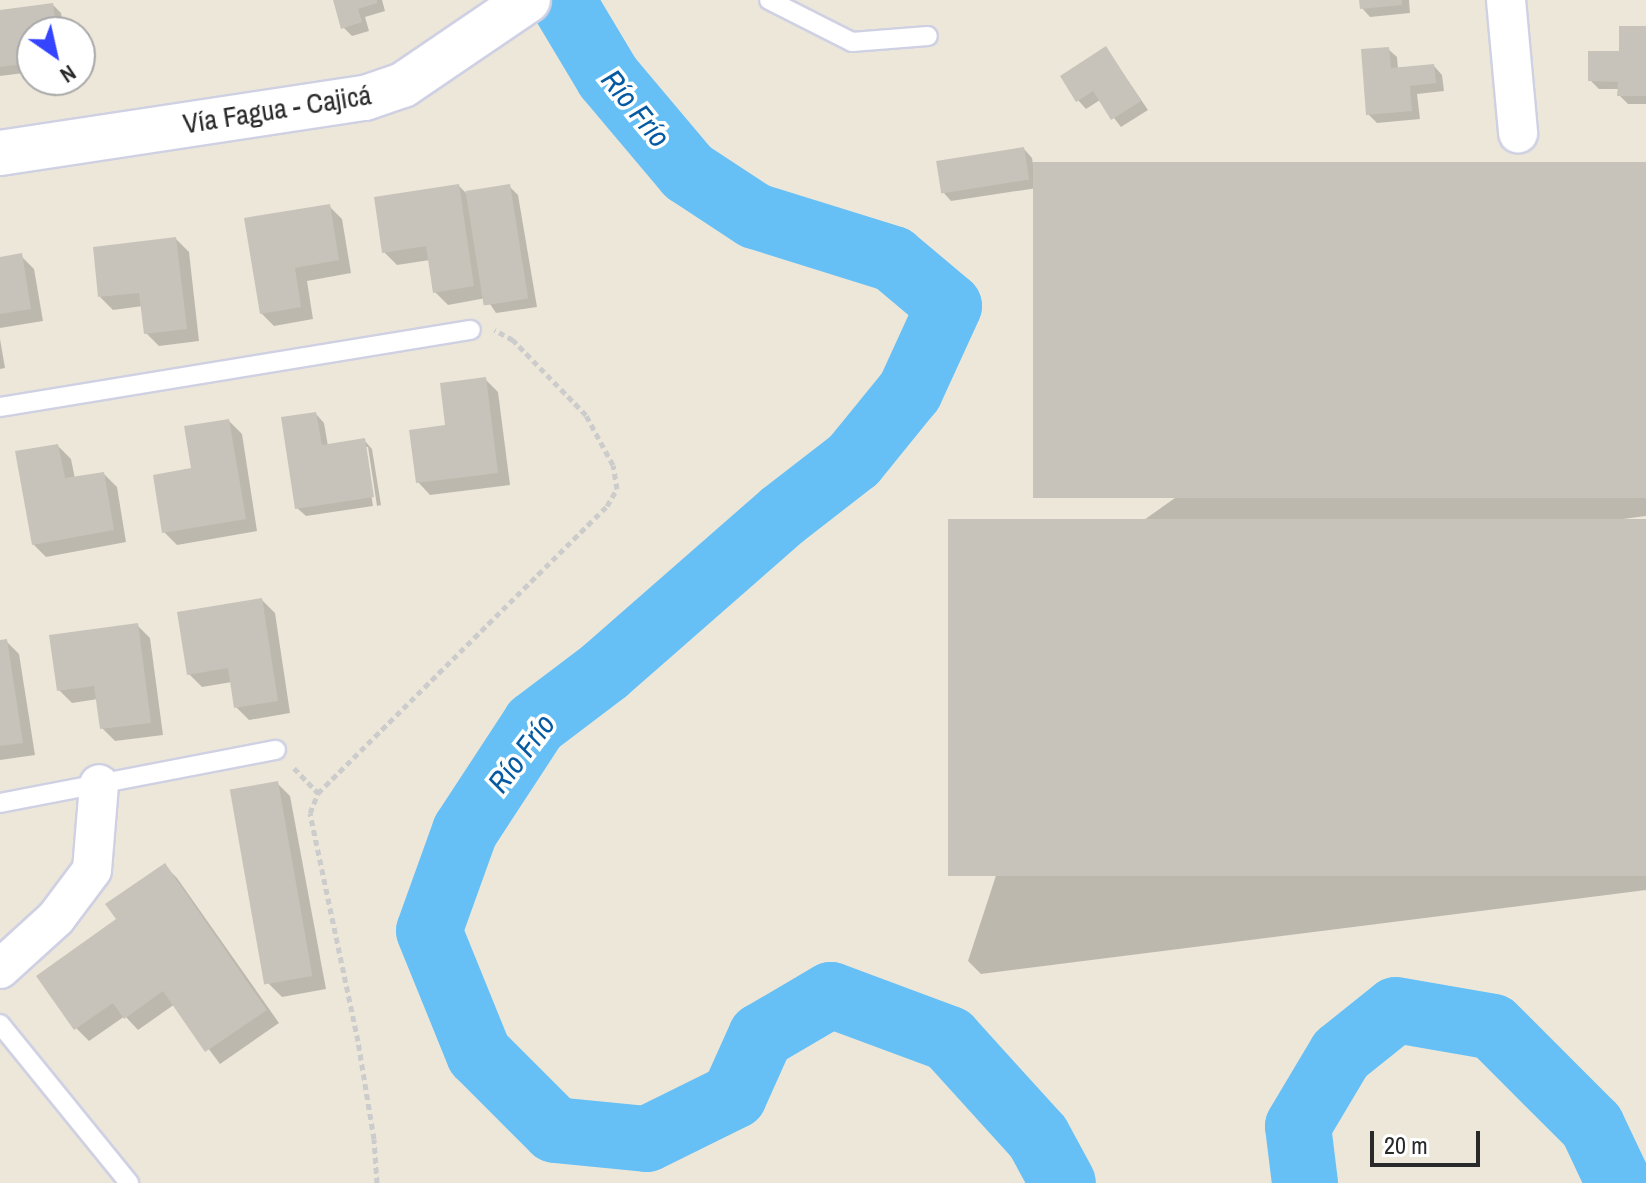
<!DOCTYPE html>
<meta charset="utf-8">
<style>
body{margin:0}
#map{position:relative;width:1646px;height:1183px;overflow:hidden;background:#ede7da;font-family:"Archivo Narrow",sans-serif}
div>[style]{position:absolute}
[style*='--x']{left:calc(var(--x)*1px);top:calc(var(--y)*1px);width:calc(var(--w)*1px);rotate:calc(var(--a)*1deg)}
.shadow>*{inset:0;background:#0003}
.river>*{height:66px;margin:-33px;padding:0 33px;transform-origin:33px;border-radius:33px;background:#66c0f6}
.building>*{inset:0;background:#c8c3ba;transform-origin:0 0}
.path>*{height:5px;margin-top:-2.5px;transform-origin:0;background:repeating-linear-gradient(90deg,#ccc 0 6px,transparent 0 10px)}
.roads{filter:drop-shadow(2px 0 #cfd1e3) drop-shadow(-2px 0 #cfd1e3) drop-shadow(0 2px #cfd1e3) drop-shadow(0 -2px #cfd1e3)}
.lane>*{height:18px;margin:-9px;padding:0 9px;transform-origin:9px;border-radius:9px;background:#fff}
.street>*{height:38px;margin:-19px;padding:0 19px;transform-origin:19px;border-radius:19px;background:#fff}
.secondary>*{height:44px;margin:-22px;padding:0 22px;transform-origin:22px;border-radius:22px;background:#fff}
span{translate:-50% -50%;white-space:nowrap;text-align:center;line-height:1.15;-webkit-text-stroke:7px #fff;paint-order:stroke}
.street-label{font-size:28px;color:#292929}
.water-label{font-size:30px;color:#055aa2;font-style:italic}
.north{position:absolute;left:16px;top:16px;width:80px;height:80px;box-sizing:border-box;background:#fff;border:2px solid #a9a9a9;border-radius:50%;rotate:146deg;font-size:22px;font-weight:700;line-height:32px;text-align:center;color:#292929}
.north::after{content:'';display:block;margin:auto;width:28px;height:36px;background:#3444ff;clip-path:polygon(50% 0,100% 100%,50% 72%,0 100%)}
.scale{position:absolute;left:1370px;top:1131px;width:110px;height:36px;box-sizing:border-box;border:4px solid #292929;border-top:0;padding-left:10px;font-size:24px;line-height:28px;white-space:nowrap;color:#292929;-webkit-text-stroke:6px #fff;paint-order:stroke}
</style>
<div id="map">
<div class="shadow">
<div style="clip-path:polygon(335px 0,382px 0,385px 11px,365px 17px,369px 31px,352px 36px,343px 27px)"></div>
<div style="clip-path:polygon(1361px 0,1409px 0,1410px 13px,1370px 17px,1362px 8px)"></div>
<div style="clip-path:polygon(53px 5px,61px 13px,64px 32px,32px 32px,32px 72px,0 76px,0 12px)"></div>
<div style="clip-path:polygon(1646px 28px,1646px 104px,1628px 104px,1619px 95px,1619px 89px,1599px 89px,1590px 80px)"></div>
<div style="clip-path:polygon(1106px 48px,1148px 110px,1121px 127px,1100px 100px,1086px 109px,1078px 100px)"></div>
<div style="clip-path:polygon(1388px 49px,1397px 57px,1398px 69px,1434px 66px,1442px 75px,1444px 91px,1417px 94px,1420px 119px,1377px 123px,1368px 114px)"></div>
<div style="clip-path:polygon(1024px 149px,1032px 158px,1037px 188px,951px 201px,943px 192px)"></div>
<div style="clip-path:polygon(1646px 164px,1646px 516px,1568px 526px,1568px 530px,1646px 521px,1646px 890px,981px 974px,968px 961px,1090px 588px,1072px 571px)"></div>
<div style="clip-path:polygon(459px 186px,467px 194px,509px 186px,518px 195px,537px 307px,496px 313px,486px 298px,448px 305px,435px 292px,430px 260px,397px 265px,384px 252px)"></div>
<div style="clip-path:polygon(329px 206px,342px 219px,351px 273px,307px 281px,313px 319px,274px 326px,261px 313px)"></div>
<div style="clip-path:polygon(176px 239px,189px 252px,199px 341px,159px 346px,146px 333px,143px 306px,113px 310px,100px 297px)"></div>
<div style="clip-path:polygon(21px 256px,34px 269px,43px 321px,0 328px,0 259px)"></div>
<div style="clip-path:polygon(0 339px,5px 368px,0 369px)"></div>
<div style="clip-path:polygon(485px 379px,498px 392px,510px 485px,430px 495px,418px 482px,448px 427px)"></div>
<div style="clip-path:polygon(316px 414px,324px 423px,328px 446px,364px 440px,372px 449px,381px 505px,377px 506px,368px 447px,364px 447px,373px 506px,306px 516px,297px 508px)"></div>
<div style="clip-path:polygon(229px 421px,242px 434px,257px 531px,177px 545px,164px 532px,193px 470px)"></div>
<div style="clip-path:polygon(58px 446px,71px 459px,75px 479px,104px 474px,117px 487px,126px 542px,46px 557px,33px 544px)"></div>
<div style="clip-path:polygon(262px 600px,275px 613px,290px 713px,249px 720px,236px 707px,232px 682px,202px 687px,189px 674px)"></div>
<div style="clip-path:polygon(137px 625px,150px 638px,163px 735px,115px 741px,102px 728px,98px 699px,72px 703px,59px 690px)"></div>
<div style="clip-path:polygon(6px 641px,19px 654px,35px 755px,0 760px,0 642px)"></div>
<div style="clip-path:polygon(277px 783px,290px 796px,326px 989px,282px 997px,269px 984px)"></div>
<div style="clip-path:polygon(164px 865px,177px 878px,279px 1023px,220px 1064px,175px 1004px,138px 1030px,125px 1016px,89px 1041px,76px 1028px,119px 920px)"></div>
</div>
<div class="river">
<div style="--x:562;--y:0;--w:90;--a:59.1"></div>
<div style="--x:608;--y:77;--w:124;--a:49.9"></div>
<div style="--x:688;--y:172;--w:80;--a:33.3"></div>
<div style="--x:755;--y:216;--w:145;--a:17.3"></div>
<div style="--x:893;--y:259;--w:73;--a:40"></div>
<div style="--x:949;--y:306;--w:94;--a:114.6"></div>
<div style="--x:910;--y:391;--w:89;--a:129.1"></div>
<div style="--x:854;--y:460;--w:90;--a:142.2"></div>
<div style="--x:783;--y:515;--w:237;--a:138.8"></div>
<div style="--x:605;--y:671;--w:88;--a:142.9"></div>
<div style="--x:535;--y:724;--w:128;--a:123.2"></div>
<div style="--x:465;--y:831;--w:106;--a:109.8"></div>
<div style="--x:429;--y:931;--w:133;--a:67.9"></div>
<div style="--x:479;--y:1054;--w:107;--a:45"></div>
<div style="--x:555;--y:1130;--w:92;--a:5.6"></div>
<div style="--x:647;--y:1139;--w:97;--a:-26.3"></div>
<div style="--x:734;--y:1096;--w:66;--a:-65.8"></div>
<div style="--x:761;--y:1036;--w:81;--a:-30.4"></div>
<div style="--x:831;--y:995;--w:126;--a:20.4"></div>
<div style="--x:949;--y:1039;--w:132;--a:47.8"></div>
<div style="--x:1038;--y:1137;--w:52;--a:61.5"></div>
<div style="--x:1305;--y:1183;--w:57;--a:-97"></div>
<div style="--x:1298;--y:1126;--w:84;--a:-59.2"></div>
<div style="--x:1341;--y:1054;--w:70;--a:-38.7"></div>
<div style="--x:1396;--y:1010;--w:98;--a:9.9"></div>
<div style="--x:1493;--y:1027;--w:140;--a:45"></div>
<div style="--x:1592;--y:1126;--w:63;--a:64.7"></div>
</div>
<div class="building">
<div style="clip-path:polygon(333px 0,377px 0,377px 3px,358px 9px,362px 22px,341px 29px)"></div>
<div style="clip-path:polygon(1359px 0,1402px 0,1402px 5px,1360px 9px)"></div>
<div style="clip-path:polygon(53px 3px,57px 32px,32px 32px,32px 63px,0 67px,0 10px)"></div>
<div style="clip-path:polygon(1619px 26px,1646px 26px,1646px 96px,1617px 96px,1618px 82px,1588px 81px,1588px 51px,1619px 51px)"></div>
<div style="clip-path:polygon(1106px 46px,1141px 101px,1111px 120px,1093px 91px,1076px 102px,1060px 76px)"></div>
<div style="clip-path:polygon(1389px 47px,1391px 68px,1434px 64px,1436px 83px,1410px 86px,1412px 111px,1366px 115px,1361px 49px)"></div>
<div style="left:1024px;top:147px;width:33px;height:89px;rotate:81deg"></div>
<div style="left:1646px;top:162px;width:336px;height:613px;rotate:90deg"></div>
<div style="clip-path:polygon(459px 184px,474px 286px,433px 293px,426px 246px,382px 253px,374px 197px)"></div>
<div style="left:510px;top:184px;width:116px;height:45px;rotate:81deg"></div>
<div style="clip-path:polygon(330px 204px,339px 260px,295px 268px,301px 307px,260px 314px,244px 218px)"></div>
<div style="clip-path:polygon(176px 237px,187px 329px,144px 334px,139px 293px,98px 297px,93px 247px)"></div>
<div style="clip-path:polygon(22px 253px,31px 309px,0 314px,0 257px)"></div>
<div style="clip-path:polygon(486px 377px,498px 473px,416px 483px,409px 430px,445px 425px,440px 383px)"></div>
<div style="clip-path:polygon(316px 412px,322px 445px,365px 438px,374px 497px,295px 509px,281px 417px)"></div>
<div style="clip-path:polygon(229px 419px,246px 519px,162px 533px,153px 475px,191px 468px,184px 426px)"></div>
<div style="clip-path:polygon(58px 444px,65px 478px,104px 472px,114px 530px,32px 545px,15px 451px)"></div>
<div style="left:1646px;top:519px;width:357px;height:698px;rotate:90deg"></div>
<div style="clip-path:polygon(262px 598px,278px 701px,234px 708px,228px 668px,187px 675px,177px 612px)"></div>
<div style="clip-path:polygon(138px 623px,151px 723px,100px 729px,94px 686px,57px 691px,49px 635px)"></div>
<div style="clip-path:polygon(7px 639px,23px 743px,0 746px,0 640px)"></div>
<div style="left:278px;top:781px;width:198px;height:49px;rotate:80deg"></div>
<div style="clip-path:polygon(165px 863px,267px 1010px,205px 1052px,163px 991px,124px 1019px,113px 1003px,74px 1030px,36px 976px,116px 919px,105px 904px)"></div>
</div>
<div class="path">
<div style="--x:294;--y:768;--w:35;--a:46"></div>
<div style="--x:377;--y:1183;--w:44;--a:-93.9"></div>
<div style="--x:374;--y:1139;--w:99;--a:-99.3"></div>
<div style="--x:358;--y:1041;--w:233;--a:-101.9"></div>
<div style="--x:310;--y:813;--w:22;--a:-68"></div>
<div style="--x:318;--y:793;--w:407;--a:-44.8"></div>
<div style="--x:607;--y:506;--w:20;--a:-60"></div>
<div style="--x:617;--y:489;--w:24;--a:-99"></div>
<div style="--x:613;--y:465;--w:57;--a:-118.4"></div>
<div style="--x:586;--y:415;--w:105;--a:-134.2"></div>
<div style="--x:513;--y:340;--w:21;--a:-151"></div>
</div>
<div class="roads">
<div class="lane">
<div style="--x:769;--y:0;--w:93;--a:26.8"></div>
<div style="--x:852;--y:42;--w:76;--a:-4.5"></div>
<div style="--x:0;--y:407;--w:477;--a:-9.3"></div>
<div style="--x:0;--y:803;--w:281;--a:-10.9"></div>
<div style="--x:0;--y:1024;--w:205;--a:50.9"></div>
</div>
<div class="street">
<div style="--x:1506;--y:0;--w:134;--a:84.8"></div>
<div style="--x:0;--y:969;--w:76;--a:-42.3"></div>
<div style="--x:56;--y:918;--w:60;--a:-53.1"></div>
<div style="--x:92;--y:870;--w:86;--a:-85.3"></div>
</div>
<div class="secondary">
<div style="--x:0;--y:153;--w:369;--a:-8.6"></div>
<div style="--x:365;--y:98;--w:40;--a:-18.9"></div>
<div style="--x:403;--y:85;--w:151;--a:-34.2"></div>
</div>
</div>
<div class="street-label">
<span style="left:277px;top:109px;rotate:-9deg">Vía Fagua - Cajicá</span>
</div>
<div class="water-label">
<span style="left:636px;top:108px;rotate:51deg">Río Frío</span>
<span style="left:521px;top:753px;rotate:-53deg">Río Frío</span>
</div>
<div class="north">N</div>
<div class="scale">20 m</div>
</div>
